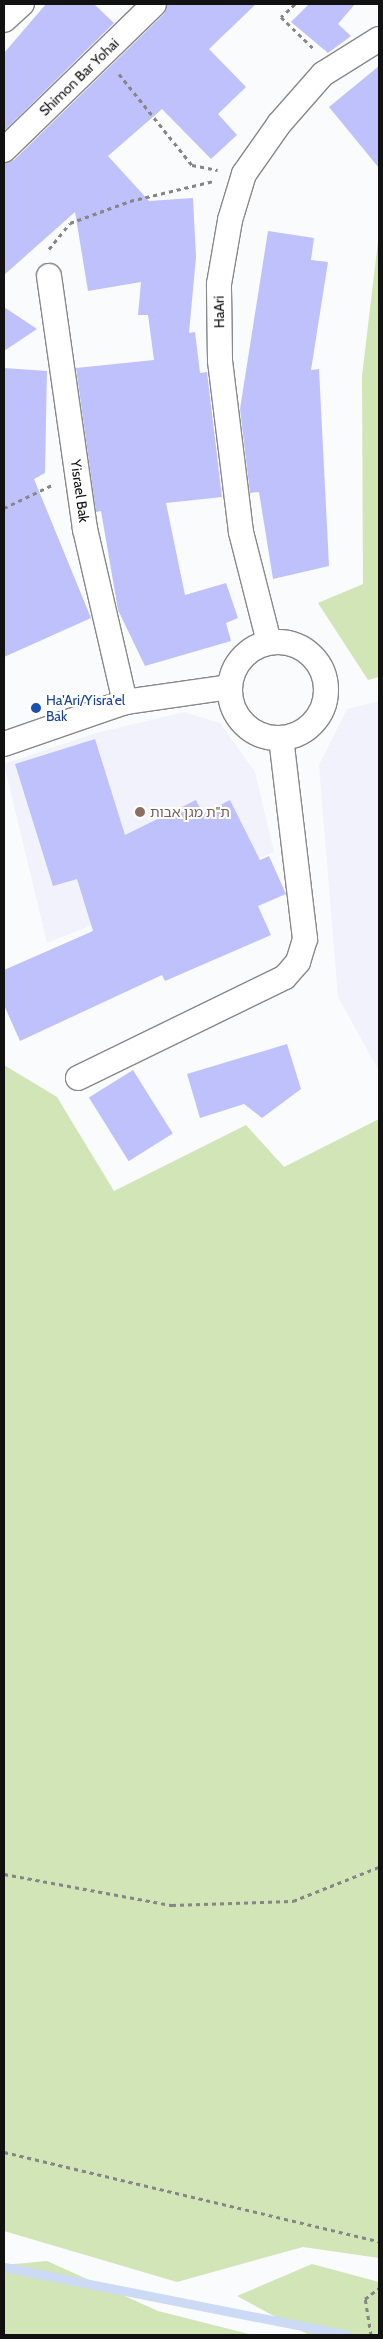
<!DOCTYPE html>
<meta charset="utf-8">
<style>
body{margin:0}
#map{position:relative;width:383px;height:2339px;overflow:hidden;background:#fafbfc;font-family:Cabin,"Noto Sans Hebrew",sans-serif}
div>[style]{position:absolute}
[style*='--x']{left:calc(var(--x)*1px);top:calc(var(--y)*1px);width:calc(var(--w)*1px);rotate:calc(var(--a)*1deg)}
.built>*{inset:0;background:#f1f2fb}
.green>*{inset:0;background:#d1e5b6}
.stream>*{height:9px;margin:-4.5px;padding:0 4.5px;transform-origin:4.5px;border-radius:4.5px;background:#ccdaf6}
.building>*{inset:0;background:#bfc1fc;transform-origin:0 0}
.path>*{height:3px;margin-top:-1.5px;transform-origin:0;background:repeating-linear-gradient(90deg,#868687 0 4px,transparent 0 8px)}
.roads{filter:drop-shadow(1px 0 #88888a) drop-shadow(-1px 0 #88888a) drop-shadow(0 1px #88888a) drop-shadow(0 -1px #88888a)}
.street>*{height:24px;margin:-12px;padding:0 12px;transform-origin:12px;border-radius:12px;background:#fff}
.street>.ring{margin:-12px;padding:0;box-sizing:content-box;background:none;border:24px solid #fff;border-radius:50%}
.dots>*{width:14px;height:14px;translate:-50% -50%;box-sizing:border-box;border:2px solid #fff;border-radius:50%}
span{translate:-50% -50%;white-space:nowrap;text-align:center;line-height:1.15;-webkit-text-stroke:4px #fff;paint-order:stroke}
.street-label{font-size:14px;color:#111}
.transit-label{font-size:14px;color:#164399}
.left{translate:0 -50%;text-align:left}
.education-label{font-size:14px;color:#785e54}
.frame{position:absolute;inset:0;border:5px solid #111;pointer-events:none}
</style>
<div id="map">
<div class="built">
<div style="clip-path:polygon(379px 701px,379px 1071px,338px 997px,319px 765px,347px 709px)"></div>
<div style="clip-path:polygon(184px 712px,220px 723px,255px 772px,274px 852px,47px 943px,4px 764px,96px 733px)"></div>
</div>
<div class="green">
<div style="clip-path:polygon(379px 233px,379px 677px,368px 680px,318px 603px,363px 584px,362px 376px)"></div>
<div style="clip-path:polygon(4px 1065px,57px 1097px,114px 1191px,246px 1125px,284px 1167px,379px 1119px,379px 2258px,303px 2247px,177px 2282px,4px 2231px)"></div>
<div style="clip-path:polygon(47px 2261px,158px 2311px,253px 2335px,4px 2335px,4px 2265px)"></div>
<div style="clip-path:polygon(312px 2264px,379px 2282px,379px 2335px,309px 2335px,237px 2296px)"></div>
</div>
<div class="stream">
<div style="--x:4;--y:2267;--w:349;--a:11.2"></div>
</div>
<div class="building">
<div style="clip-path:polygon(46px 4px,94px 4px,114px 23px,4px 131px,4px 53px)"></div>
<div style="clip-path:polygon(167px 4px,256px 4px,209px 49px,246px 87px,218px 114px,237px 135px,211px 159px,162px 109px,108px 156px,149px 201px,193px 198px,196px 257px,189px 333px,195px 332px,200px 373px,207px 372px,222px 497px,166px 503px,185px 595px,226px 583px,238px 618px,226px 623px,231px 641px,145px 666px,118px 610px,101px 511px,96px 512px,76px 368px,154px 360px,148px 315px,138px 315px,141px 282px,88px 291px,75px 212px,4px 275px,4px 163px,14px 160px,164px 14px)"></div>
<div style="clip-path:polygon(309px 4px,355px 4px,338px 24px,351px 36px,328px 53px,291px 22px)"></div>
<div style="clip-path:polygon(379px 66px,379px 168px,329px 107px)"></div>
<div style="clip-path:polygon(268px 231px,314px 238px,311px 260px,328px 262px,311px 370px,319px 369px,329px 566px,273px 579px,259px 492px,250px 493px,240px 409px)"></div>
<div style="clip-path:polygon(4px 307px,37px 329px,4px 351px)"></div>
<div style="clip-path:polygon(4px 368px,47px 371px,45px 473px,34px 479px,91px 618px,4px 657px)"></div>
<div style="clip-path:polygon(95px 739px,125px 835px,196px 800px,203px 814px,230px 800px,260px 860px,269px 856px,286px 894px,258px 906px,271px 935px,165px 981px,162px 975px,20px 1041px,4px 1005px,4px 970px,93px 931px,77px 879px,53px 886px,15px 764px)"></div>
<div style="clip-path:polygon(287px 1044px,301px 1089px,262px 1118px,244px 1104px,200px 1118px,187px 1074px)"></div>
<div style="left:133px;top:1070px;width:75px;height:52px;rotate:58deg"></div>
</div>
<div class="path">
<div style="--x:295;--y:4;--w:19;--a:137"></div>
<div style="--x:281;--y:17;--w:46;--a:44.1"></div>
<div style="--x:119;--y:74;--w:117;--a:51.3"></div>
<div style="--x:192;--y:165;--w:26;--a:11"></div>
<div style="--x:49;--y:249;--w:33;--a:-51"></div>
<div style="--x:70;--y:223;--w:64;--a:-20.1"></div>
<div style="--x:130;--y:201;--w:86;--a:-13.4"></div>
<div style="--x:4;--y:508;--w:53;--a:-25.6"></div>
<div style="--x:4;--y:1874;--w:171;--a:10.5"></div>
<div style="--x:172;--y:1905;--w:121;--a:-1.9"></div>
<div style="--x:293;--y:1901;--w:92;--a:-21.6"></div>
<div style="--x:4;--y:2152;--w:385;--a:13.4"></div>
<div style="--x:371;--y:2335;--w:36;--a:-99"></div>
<div style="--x:365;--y:2299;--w:18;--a:-38"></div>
</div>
<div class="roads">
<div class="street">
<div style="--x:4;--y:20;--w:24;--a:-42"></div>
<div style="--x:4;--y:150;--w:209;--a:-44.2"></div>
<div style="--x:49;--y:276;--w:256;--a:81.9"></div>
<div style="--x:85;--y:529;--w:178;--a:77"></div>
<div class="ring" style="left:230px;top:642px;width:72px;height:72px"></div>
<div style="--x:269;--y:642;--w:114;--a:-104.3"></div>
<div style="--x:241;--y:532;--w:173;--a:-97"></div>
<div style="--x:220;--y:360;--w:76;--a:-90.8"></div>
<div style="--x:219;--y:284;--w:65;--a:-80.2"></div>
<div style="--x:230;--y:220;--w:48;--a:-73.1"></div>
<div style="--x:244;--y:174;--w:61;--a:-55"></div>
<div style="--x:279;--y:124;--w:67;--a:-48.7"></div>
<div style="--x:323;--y:74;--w:66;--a:-32"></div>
<div style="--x:4;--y:744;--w:128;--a:-19.1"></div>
<div style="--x:125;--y:702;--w:105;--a:-8.2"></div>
<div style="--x:78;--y:1078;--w:230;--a:-26"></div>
<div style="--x:285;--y:977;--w:20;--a:-49"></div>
<div style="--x:298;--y:962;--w:24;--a:-73"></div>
<div style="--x:305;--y:939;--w:201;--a:-96.8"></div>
</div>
</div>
<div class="dots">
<div style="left:36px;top:708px;background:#1a4fb4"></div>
<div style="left:140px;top:812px;background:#8d6e63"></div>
</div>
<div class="street-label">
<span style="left:79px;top:77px;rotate:-44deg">Shimon Bar Yohai</span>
<span style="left:219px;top:312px;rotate:-91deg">HaAri</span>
<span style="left:80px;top:491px;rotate:82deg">Yisrael Bak</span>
</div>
<div class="transit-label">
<span class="left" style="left:46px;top:708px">Ha'Ari/Yisra'el<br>Bak</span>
</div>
<div class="education-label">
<span class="left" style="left:150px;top:812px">ת"ת מגן אבות</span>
</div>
<div class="frame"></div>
</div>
